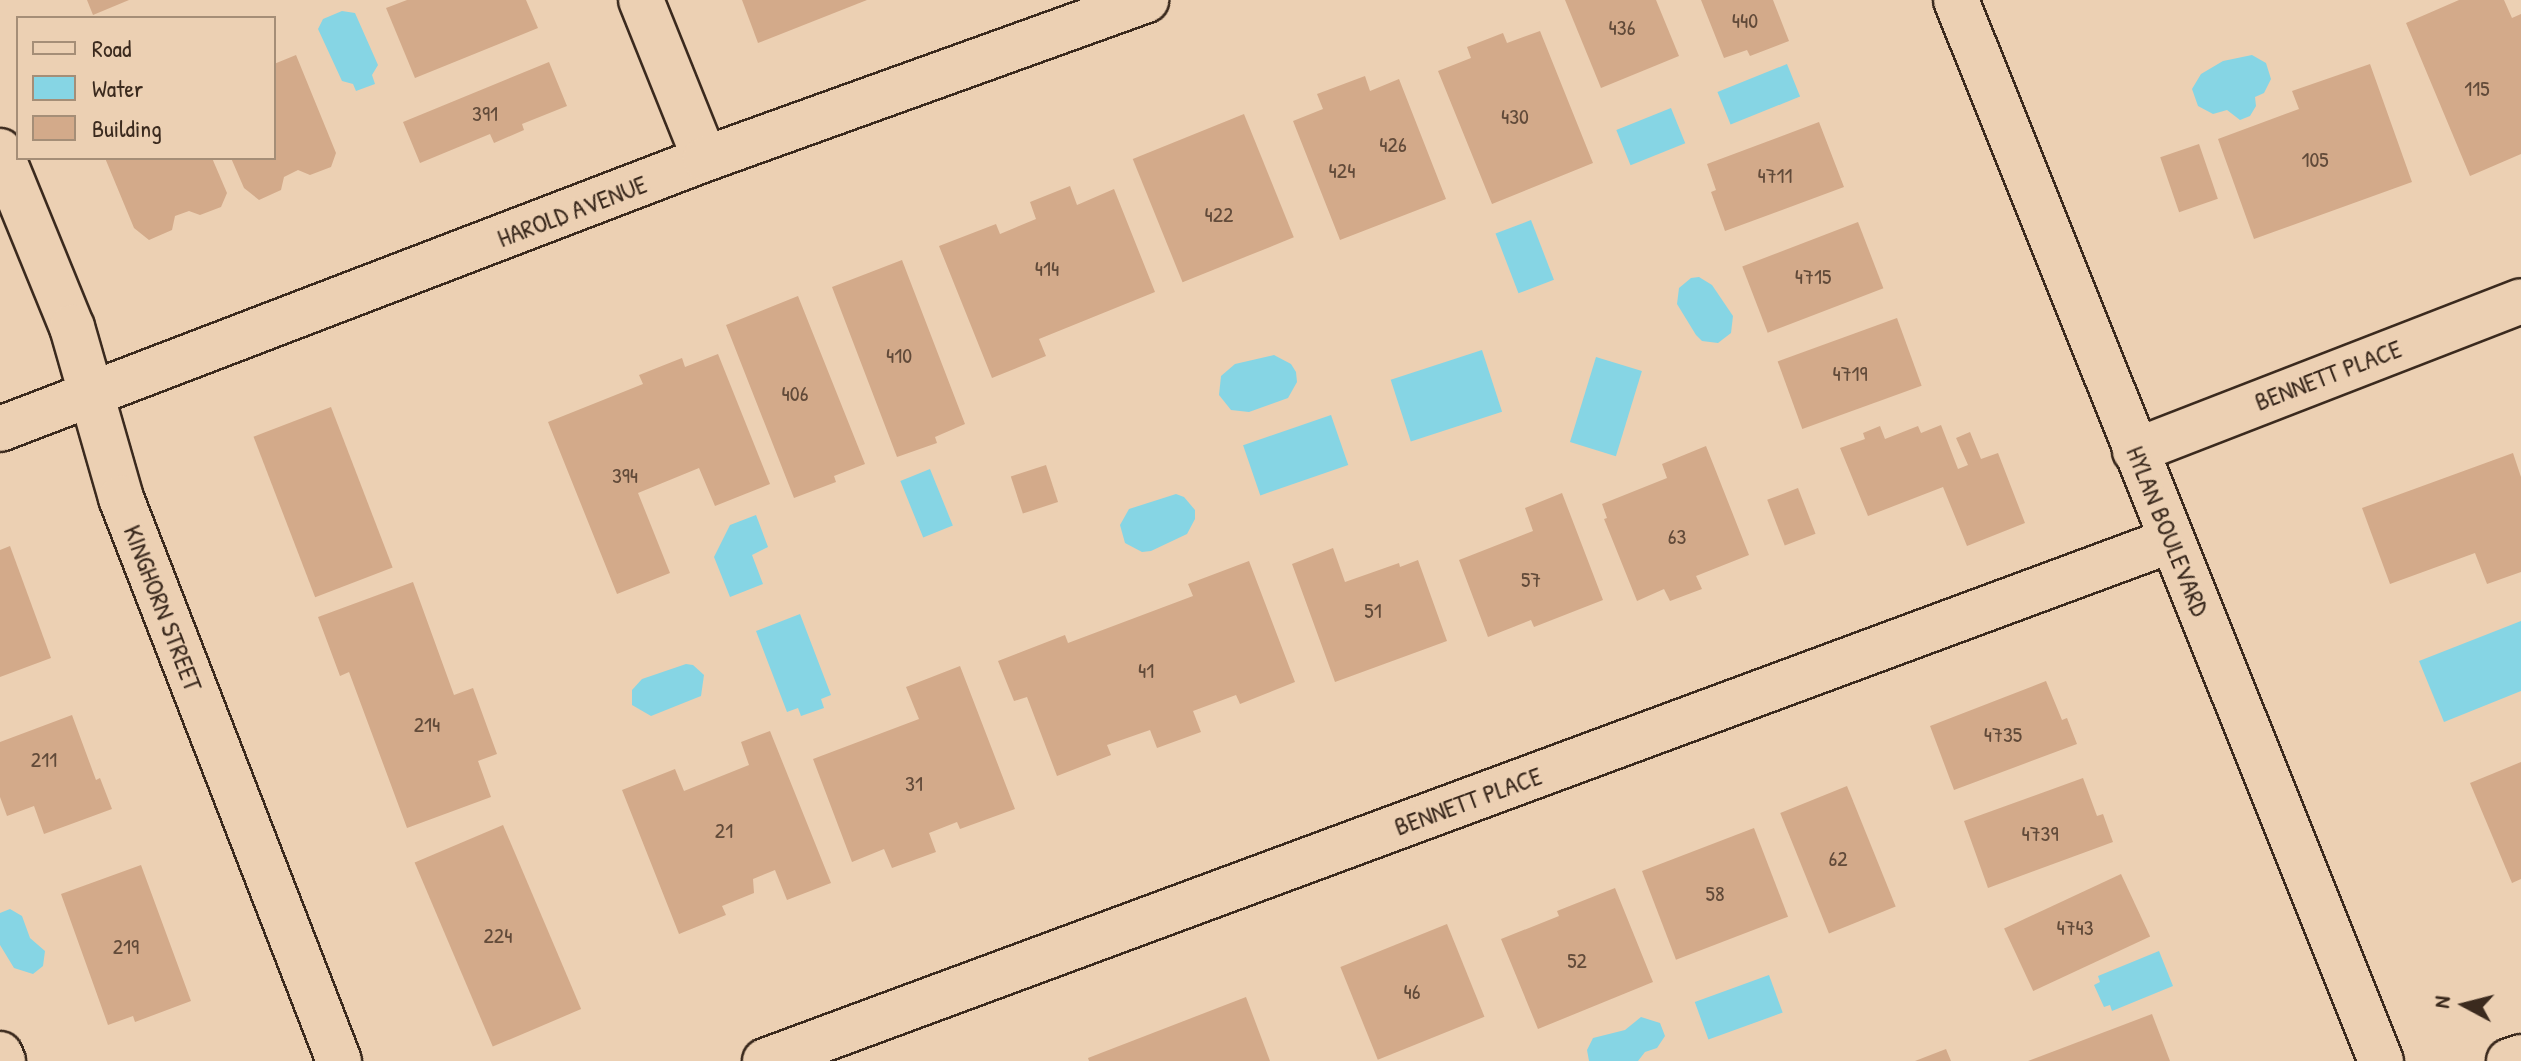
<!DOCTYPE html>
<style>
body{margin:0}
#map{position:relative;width:2521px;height:1061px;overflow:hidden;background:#ecd0b3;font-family:"Patrick Hand",sans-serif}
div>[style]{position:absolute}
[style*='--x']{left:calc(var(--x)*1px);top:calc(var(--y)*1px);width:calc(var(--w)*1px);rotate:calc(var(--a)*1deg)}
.water>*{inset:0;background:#86d5e4;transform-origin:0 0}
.building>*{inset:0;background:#d3aa8a;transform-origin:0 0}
.roads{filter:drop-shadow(2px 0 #3b2a1e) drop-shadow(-2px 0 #3b2a1e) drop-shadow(0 2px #3b2a1e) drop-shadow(0 -2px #3b2a1e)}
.minor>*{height:44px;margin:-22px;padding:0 22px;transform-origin:22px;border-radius:22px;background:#ecd0b3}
.primary>*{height:44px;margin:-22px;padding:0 22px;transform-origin:22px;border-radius:22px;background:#ecd0b3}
span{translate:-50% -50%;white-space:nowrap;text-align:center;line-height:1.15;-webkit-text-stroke:7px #ecd0b3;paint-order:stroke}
.number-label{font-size:22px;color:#614a39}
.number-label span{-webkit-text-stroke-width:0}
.street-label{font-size:26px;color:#3b2a1e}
.legend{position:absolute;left:16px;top:16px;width:260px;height:144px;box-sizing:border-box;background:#ecd0b3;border:2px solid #a58e77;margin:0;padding:10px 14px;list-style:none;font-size:24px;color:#3b2a1e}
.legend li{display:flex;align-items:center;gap:16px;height:40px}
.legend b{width:40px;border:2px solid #a58e77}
.north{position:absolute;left:2425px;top:965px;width:80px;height:80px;-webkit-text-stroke:6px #ecd0b3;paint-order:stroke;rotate:277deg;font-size:22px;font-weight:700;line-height:32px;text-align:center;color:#3b2a1e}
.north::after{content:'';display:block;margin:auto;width:28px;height:36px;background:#3b2a1e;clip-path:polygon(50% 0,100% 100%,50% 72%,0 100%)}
</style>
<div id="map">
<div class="water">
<div style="clip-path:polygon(342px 11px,355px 13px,378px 65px,372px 75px,375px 84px,356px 91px,353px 84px,342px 81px,318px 29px,323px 19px)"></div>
<div style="clip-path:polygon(2252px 55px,2266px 63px,2271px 79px,2264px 93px,2255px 97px,2256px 106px,2250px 116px,2240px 120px,2227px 110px,2213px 114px,2198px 106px,2192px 89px,2201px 74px,2223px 61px)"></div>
<div style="left:1787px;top:64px;width:35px;height:75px;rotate:68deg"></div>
<div style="left:1671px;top:108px;width:38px;height:59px;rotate:68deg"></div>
<div style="left:1531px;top:220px;width:64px;height:38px;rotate:69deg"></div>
<div style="clip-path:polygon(1699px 277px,1712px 285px,1733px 316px,1731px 333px,1718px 343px,1702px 341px,1696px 335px,1677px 304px,1679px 288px,1691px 278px)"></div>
<div style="left:1482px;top:350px;width:65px;height:96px;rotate:72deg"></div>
<div style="clip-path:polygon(1274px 355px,1291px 364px,1296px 372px,1297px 382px,1288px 398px,1249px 412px,1231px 410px,1219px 395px,1221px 376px,1235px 364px)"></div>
<div style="left:1596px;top:357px;width:48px;height:89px;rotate:17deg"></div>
<div style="left:1331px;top:415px;width:53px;height:93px;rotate:71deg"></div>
<div style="left:930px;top:469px;width:61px;height:32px;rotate:68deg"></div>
<div style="clip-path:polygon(1176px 494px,1184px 497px,1195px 510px,1195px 519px,1187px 534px,1151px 551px,1142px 552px,1125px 543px,1120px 525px,1129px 509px)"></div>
<div style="clip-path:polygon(756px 515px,768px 547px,752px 555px,763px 584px,730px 597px,714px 557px,730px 525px)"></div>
<div style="clip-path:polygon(800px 614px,831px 695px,821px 699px,824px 708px,801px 716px,798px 708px,787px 712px,756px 631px)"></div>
<div style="clip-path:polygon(2521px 621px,2521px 691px,2444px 722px,2419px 661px)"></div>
<div style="clip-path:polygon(686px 664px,693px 665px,704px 675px,701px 696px,651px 716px,632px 705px,632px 690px,642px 679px)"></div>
<div style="clip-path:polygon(10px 909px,22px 916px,30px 938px,45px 951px,43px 966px,33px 974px,14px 968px,0 945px,0 913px)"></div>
<div style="clip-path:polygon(2159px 951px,2173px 986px,2112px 1011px,2110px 1005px,2104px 1007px,2094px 985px,2100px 982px,2098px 976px)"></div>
<div style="left:1769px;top:975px;width:40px;height:79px;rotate:70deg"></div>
<div style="clip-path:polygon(1641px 1017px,1660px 1023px,1665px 1036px,1657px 1048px,1645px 1052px,1638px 1061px,1589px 1061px,1587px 1050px,1593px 1038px,1625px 1030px)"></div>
</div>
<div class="building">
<div style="clip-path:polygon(87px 0,129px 0,93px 15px)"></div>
<div style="clip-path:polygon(407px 0,526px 0,538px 28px,415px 78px,386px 8px)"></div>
<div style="clip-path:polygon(742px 0,867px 0,758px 43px)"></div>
<div style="clip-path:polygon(1565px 0,1656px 0,1679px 56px,1601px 88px)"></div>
<div style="clip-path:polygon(1701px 0,1773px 0,1789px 41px,1750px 56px,1747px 50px,1724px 58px)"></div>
<div style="clip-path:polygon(2459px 0,2504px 0,2512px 18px,2521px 14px,2521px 154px,2470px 176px,2406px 23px)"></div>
<div style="clip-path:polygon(1540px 31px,1593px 163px,1492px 204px,1438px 71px,1471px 58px,1467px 47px,1503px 33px,1507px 43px)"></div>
<div style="clip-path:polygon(296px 55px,336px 153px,331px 167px,310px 175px,298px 170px,284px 177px,281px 190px,259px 200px,244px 188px,231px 158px,274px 158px,274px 64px)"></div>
<div style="clip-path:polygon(549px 62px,567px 106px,522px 124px,524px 130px,494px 143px,490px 134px,420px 163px,403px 122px)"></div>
<div style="clip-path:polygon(2370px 64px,2412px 182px,2254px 239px,2218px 139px,2299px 109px,2292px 91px)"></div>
<div style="clip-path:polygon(1365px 76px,1370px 91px,1399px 79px,1446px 199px,1340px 240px,1293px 121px,1323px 109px,1317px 94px)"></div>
<div style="left:1244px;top:114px;width:133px;height:120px;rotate:68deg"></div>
<div style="clip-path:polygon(1819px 122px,1844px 187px,1725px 231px,1711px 192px,1716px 190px,1707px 164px)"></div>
<div style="left:2199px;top:144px;width:58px;height:41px;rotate:71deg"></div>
<div style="clip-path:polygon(105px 158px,212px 158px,227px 193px,221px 207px,200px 215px,189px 211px,175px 216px,172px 230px,149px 240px,134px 228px)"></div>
<div style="clip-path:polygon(1070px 186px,1077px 205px,1114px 189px,1155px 292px,1039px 339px,1046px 356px,992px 378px,939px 246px,996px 224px,1000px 234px,1036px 219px,1030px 202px)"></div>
<div style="left:1858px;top:222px;width:71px;height:124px;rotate:69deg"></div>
<div style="clip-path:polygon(902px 260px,965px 424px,935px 437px,937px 443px,897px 457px,832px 287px)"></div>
<div style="clip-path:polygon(798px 296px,865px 464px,834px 476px,836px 482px,794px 498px,726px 325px)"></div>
<div style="left:1897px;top:318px;width:72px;height:127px;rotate:70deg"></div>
<div style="clip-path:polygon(718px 354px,770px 484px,715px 506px,699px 468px,638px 493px,670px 573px,617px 594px,548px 422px,643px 384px,639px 375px,682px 358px,685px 367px)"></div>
<div style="left:331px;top:407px;width:172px;height:83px;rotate:69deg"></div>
<div style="clip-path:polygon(1941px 425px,1958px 469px,1968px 465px,1956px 438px,1970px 432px,1981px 459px,1998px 453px,2025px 523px,1967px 546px,1943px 487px,1868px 516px,1840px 448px,1865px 439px,1863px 433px,1880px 426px,1885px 439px,1918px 426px,1921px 433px)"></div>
<div style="clip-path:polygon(1706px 446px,1749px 555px,1696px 576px,1702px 589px,1670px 601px,1664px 589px,1637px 601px,1604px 519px,1607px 518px,1602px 504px,1667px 478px,1662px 464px)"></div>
<div style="clip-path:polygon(2513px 453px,2521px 477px,2521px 572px,2487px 584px,2475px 553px,2390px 584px,2362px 508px)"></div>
<div style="left:1046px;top:465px;width:39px;height:37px;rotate:72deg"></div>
<div style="left:1798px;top:488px;width:49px;height:33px;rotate:69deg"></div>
<div style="clip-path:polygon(1562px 493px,1603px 600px,1534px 627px,1531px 620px,1488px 637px,1459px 560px,1533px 531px,1525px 508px)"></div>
<div style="clip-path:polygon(10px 546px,51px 658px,0 677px,0 550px)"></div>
<div style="clip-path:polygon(1333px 548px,1345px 582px,1399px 563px,1400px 567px,1418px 560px,1447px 641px,1335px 682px,1292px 564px)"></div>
<div style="clip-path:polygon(1249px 561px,1295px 682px,1240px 704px,1236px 695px,1193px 711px,1201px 732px,1157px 748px,1150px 730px,1107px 745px,1111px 755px,1057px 776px,1027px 697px,1014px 701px,998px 661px,1065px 635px,1068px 643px,1193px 596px,1188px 584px)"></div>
<div style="clip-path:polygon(413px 582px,454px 695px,473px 688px,497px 754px,478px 761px,491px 797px,407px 828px,349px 672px,340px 676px,318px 617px)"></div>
<div style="clip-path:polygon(960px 666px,1015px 809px,960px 829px,957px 822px,929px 833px,936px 852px,892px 868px,884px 849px,852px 862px,813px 759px,919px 719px,906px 687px)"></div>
<div style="clip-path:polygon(2046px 681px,2062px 720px,2067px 718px,2077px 744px,1954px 790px,1930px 726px)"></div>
<div style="clip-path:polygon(72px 715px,96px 780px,100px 778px,112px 809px,44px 834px,34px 806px,7px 816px,0 797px,0 742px)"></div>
<div style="clip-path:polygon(770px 731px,831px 883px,787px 900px,775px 870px,753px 879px,754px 893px,722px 906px,726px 915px,679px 934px,622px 790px,675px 769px,684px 791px,749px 765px,741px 742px)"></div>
<div style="clip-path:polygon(2521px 762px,2521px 879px,2512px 883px,2470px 783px)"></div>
<div style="clip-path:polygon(2083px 778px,2097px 816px,2103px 814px,2113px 842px,1988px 888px,1964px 821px)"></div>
<div style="left:1847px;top:786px;width:130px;height:72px;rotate:68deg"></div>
<div style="left:503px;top:825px;width:200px;height:96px;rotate:67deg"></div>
<div style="left:1754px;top:828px;width:95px;height:120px;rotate:69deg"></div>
<div style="clip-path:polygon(141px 865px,191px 1001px,135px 1022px,133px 1016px,108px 1025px,61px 894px)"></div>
<div style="left:2121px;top:874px;width:69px;height:129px;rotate:65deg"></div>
<div style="clip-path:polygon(1615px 888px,1653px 982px,1538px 1029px,1501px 939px,1559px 916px,1557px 911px)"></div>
<div style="left:1447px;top:924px;width:100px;height:115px;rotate:68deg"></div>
<div style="clip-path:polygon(1246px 997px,1270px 1061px,1089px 1061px,1088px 1058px)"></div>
<div style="clip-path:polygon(2152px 1014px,2170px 1061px,2028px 1061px)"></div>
<div style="clip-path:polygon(1946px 1049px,1951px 1061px,1915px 1061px)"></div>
</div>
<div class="roads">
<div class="minor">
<div style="--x:641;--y:0;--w:171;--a:68.1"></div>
<div style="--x:0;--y:151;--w:190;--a:67.8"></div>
<div style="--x:72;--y:327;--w:178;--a:74"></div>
<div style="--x:121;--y:498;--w:604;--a:68.83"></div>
<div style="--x:0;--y:429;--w:755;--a:-20.96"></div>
<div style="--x:705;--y:159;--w:469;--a:-19.8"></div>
<div style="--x:2135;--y:451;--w:414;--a:-21.2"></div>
<div style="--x:0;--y:1054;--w:8;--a:67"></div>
<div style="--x:765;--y:1061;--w:1500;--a:-20.32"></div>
<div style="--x:2509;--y:1061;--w:13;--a:-18"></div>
</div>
<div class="primary">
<div style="--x:1956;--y:0;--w:1143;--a:68.17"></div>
</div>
</div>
<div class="number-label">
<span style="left:1745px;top:21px">440</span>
<span style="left:1622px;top:28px">436</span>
<span style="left:2477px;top:89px">115</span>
<span style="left:485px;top:114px">391</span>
<span style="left:1515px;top:117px">430</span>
<span style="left:1393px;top:145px">426</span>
<span style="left:2315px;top:160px">105</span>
<span style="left:1342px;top:171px">424</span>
<span style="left:1775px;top:176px">4711</span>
<span style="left:1219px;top:215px">422</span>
<span style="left:1047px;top:269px">414</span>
<span style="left:1813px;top:277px">4715</span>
<span style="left:899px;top:356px">410</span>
<span style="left:1850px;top:374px">4719</span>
<span style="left:795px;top:394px">406</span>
<span style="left:625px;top:476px">394</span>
<span style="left:1677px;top:537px">63</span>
<span style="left:1531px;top:580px">57</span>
<span style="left:1373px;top:611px">51</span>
<span style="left:1146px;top:671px">41</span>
<span style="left:427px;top:725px">214</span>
<span style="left:2003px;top:735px">4735</span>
<span style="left:44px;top:760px">211</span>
<span style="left:914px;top:784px">31</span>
<span style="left:724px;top:831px">21</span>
<span style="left:2040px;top:834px">4739</span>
<span style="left:1838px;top:859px">62</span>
<span style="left:1715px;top:894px">58</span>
<span style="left:2075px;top:928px">4743</span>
<span style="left:498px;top:936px">224</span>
<span style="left:126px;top:947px">219</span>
<span style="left:1577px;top:961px">52</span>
<span style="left:1412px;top:992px">46</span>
</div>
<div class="street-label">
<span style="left:572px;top:211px;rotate:-21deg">HAROLD AVENUE</span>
<span style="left:2328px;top:375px;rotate:-21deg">BENNETT PLACE</span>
<span style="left:2168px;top:531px;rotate:68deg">HYLAN BOULEVARD</span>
<span style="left:163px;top:608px;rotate:69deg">KINGHORN STREET</span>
<span style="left:1468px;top:801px;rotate:-20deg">BENNETT PLACE</span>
</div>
<ul class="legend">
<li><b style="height:10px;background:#ecd0b3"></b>Road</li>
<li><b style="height:22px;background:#86d5e4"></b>Water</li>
<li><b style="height:22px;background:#d3aa8a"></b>Building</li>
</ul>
<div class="north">N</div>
</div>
